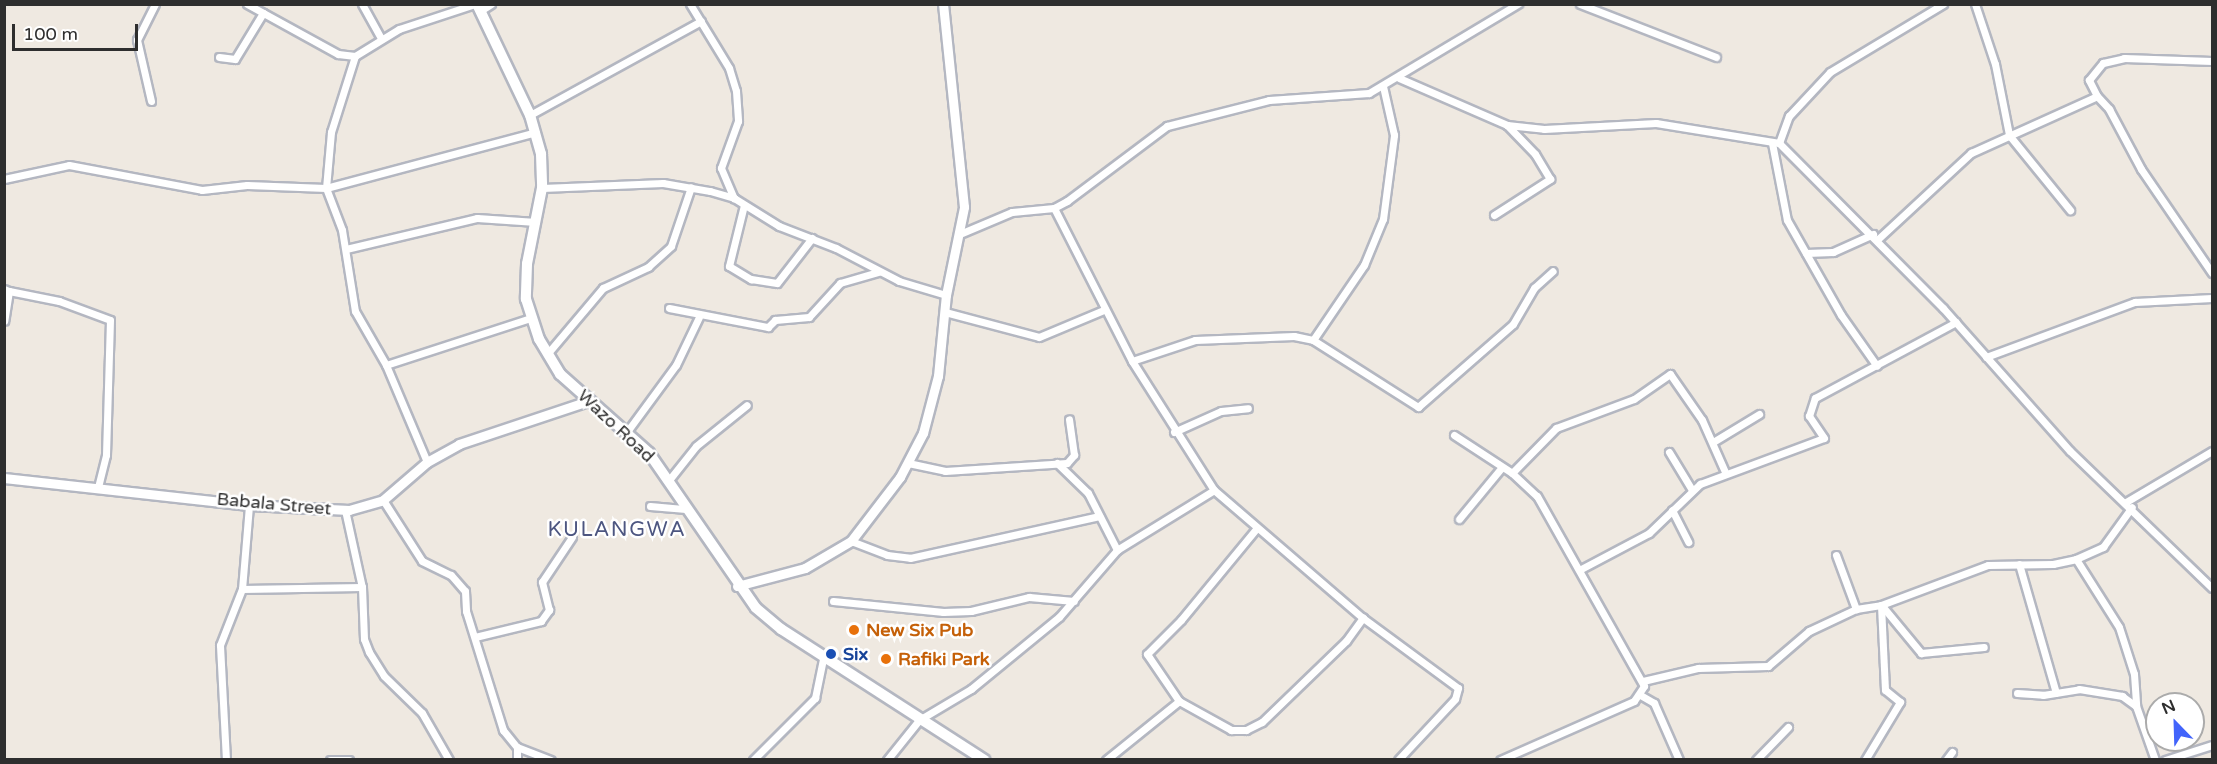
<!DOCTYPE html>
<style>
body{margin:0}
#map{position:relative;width:2217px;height:764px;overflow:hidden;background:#efe9e1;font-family:"Varela Round",sans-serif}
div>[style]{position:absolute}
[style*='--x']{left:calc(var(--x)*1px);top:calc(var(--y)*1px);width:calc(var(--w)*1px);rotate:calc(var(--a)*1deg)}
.roads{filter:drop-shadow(2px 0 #b4b7c1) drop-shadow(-2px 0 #b4b7c1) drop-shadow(0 2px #b4b7c1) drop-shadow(0 -2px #b4b7c1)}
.minor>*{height:7px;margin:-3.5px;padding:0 3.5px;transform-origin:3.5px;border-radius:3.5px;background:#fff}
.tertiary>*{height:9px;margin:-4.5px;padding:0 4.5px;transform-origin:4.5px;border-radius:4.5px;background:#fff}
.secondary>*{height:10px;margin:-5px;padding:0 5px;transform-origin:5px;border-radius:5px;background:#fff}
.dots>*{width:16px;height:16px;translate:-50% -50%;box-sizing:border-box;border:3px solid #fff;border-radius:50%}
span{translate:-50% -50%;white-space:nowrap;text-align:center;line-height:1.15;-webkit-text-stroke:5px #fff;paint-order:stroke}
.street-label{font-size:18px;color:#2e2e2e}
.food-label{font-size:18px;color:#c56008;font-weight:700}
.left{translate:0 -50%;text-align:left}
.transit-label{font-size:18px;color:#164399;font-weight:700}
.quarter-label{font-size:21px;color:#4d5680;letter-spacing:1.5px}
.frame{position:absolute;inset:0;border:6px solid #2e2e2e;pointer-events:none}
.north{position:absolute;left:2145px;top:692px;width:60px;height:60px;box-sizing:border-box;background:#fff;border:2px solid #ababab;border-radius:50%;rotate:337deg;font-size:16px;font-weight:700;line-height:24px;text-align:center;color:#2e2e2e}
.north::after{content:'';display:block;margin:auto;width:21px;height:27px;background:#4264fb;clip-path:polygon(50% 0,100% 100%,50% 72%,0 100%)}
.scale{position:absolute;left:12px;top:24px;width:126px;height:27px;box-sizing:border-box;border:3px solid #2e2e2e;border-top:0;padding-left:8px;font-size:18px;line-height:21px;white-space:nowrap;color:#2e2e2e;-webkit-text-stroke:4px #fff;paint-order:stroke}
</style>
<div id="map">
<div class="roads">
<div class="minor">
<div style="--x:247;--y:4;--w:104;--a:28.8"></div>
<div style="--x:338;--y:54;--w:17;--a:7"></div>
<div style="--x:355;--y:56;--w:52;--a:-31.5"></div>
<div style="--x:399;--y:29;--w:80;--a:-18.2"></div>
<div style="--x:362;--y:4;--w:39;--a:61"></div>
<div style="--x:690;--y:4;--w:75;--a:58.6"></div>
<div style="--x:729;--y:68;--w:24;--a:73"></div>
<div style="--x:736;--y:91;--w:30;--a:86"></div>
<div style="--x:738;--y:121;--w:50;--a:109.9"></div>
<div style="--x:721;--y:168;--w:33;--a:67"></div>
<div style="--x:1580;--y:4;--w:146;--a:21.3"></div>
<div style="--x:1975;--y:4;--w:63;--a:71.6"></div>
<div style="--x:1995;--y:64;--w:72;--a:78.8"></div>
<div style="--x:2009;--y:135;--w:97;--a:50.9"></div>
<div style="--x:480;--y:11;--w:13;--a:-32"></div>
<div style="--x:355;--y:56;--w:80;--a:107.5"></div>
<div style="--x:331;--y:132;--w:56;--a:95.1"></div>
<div style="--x:326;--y:188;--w:45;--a:69.1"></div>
<div style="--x:342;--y:230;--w:82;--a:80.9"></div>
<div style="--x:355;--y:311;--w:62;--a:60.1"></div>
<div style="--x:386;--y:365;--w:105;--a:67.1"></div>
<div style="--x:219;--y:57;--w:16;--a:7"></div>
<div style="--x:235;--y:59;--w:54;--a:-58.7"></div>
<div style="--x:1399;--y:78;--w:118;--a:23.5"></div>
<div style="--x:1507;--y:125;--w:37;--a:6"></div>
<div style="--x:1544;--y:129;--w:112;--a:-3.1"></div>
<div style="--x:1656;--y:123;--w:125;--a:9.2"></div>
<div style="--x:1779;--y:143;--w:233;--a:45.2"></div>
<div style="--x:1943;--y:308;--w:191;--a:48.4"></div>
<div style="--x:2070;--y:451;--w:197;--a:44"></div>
<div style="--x:2097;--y:96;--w:18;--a:47"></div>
<div style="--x:2109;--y:109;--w:68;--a:61.9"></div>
<div style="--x:2141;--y:169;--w:126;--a:55.7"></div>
<div style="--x:151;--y:101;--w:63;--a:-102.9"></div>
<div style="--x:137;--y:40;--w:40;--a:-63.4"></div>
<div style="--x:530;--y:115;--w:195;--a:-28.8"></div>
<div style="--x:1772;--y:143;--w:78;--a:79"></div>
<div style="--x:1787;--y:220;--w:109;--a:60.4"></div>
<div style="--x:1841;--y:315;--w:62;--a:54.8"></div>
<div style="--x:1779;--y:143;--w:29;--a:-70"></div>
<div style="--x:1789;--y:116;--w:60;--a:-47"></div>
<div style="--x:1830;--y:72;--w:132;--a:-31"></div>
<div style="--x:4;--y:179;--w:66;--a:-12.2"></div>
<div style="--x:69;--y:165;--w:135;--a:10.6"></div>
<div style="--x:202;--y:190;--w:45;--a:-6.3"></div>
<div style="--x:247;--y:185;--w:79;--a:2.2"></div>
<div style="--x:326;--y:188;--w:217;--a:-14.9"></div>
<div style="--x:542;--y:188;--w:121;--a:-2.4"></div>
<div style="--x:663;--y:183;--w:48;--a:9.7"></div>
<div style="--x:710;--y:191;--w:25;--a:16"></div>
<div style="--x:734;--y:198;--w:53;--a:31.9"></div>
<div style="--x:779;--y:226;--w:61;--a:21.1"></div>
<div style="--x:836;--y:248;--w:71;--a:27.6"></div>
<div style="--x:899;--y:281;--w:49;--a:16.6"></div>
<div style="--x:744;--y:205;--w:63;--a:103.8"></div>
<div style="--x:729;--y:266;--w:26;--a:31"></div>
<div style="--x:751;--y:279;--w:26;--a:9"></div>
<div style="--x:777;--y:283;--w:57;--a:-52.1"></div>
<div style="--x:1054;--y:208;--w:172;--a:63"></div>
<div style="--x:1132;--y:361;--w:153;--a:57.6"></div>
<div style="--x:1214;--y:490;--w:196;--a:40.7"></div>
<div style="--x:1363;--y:618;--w:118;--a:36.4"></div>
<div style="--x:1458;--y:688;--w:11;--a:105"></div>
<div style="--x:1455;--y:699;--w:83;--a:133.1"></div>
<div style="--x:1494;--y:215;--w:67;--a:-32.7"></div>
<div style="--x:1550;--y:179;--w:29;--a:-121"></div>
<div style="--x:1535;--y:154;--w:40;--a:-134"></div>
<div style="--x:962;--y:233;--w:54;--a:-22.8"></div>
<div style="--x:1012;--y:212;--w:42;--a:-5.4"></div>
<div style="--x:1054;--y:208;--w:15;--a:-28"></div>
<div style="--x:1067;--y:201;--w:125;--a:-36.9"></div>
<div style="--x:1167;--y:126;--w:105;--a:-14.3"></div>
<div style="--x:1269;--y:100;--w:100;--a:-4"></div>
<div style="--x:1369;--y:93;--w:174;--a:-30.9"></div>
<div style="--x:1878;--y:239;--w:127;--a:-42.8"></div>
<div style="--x:1971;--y:153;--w:138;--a:-24.3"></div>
<div style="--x:2097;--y:96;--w:18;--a:-117"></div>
<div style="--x:2089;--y:80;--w:22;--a:-51"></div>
<div style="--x:2103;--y:63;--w:22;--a:-13"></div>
<div style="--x:2124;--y:58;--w:88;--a:2"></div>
<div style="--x:346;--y:249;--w:135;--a:-13.3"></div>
<div style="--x:477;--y:218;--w:59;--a:3.9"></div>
<div style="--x:1806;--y:253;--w:27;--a:-2"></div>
<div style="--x:1833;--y:252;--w:44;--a:-24.2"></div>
<div style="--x:4;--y:289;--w:5;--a:22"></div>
<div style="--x:9;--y:291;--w:30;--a:99"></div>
<div style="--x:9;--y:291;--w:51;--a:11.3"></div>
<div style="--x:59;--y:301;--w:54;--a:20.4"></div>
<div style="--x:110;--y:320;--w:135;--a:91.7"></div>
<div style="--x:106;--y:455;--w:33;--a:104"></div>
<div style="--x:669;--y:308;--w:101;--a:10.9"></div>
<div style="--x:768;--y:327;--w:10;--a:-45"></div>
<div style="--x:775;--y:320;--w:34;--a:-5"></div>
<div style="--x:809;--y:317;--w:46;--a:-47.6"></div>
<div style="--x:840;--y:283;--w:40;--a:-16"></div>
<div style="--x:945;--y:312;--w:97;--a:14.9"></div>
<div style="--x:1039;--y:337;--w:70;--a:-22.6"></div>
<div style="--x:1313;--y:340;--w:91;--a:-55.8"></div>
<div style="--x:1364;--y:265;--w:50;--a:-67.6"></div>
<div style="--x:1383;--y:219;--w:85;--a:-82.5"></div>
<div style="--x:1394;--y:135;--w:50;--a:-102.7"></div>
<div style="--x:548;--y:353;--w:85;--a:-49.8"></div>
<div style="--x:603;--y:288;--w:50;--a:-25"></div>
<div style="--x:648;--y:267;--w:31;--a:-42"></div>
<div style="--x:671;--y:246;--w:62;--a:-71.3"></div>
<div style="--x:1986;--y:357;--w:159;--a:-20.3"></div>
<div style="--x:2135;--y:302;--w:77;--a:-3"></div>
<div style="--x:1132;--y:361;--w:66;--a:-18.4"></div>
<div style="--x:1195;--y:340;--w:99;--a:-2.3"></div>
<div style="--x:1294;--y:336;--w:19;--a:12"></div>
<div style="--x:1313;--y:340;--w:125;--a:32.5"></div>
<div style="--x:1418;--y:407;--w:126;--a:-41.1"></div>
<div style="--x:1513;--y:324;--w:42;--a:-59.7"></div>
<div style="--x:1534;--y:288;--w:25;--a:-42"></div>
<div style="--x:386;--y:365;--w:152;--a:-18"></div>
<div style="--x:1174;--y:432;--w:51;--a:-24.1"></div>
<div style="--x:1221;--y:411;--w:27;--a:-6"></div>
<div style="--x:626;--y:433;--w:84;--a:-53.7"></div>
<div style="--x:676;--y:365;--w:53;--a:-64.4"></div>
<div style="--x:1454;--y:435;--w:69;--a:33.2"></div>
<div style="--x:1512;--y:473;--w:34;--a:43"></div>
<div style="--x:1537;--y:496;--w:218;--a:60.6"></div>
<div style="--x:1644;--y:686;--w:18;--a:124"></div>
<div style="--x:1634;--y:701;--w:146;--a:156.2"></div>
<div style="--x:1713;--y:442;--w:54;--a:-31.3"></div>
<div style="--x:1669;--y:452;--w:44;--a:58.8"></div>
<div style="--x:908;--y:463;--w:38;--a:12"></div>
<div style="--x:945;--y:471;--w:122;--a:-3.8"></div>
<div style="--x:1067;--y:463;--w:11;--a:-49"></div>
<div style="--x:1074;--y:455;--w:36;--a:-98"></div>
<div style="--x:1057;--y:463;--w:43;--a:44.1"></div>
<div style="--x:1088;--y:493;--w:64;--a:63"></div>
<div style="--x:1512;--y:473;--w:63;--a:-45.6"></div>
<div style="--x:1556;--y:428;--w:83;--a:-20.4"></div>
<div style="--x:1634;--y:399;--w:44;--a:-34.8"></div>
<div style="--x:1670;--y:374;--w:56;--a:55.2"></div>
<div style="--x:1702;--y:420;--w:57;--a:66.1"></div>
<div style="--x:669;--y:480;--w:43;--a:-51.5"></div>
<div style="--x:696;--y:446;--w:65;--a:-38.8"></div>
<div style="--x:383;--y:500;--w:72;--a:57.4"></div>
<div style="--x:422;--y:561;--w:32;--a:26"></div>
<div style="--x:451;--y:575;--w:21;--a:49"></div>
<div style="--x:465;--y:591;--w:20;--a:87"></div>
<div style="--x:466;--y:611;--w:125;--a:72.7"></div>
<div style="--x:503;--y:730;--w:22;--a:51"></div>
<div style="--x:517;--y:747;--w:36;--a:21"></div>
<div style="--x:2126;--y:502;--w:100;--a:-30.7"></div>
<div style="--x:650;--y:506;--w:36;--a:5"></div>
<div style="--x:345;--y:510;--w:79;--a:77.6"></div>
<div style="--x:1672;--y:510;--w:36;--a:63"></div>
<div style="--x:1459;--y:519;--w:67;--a:-50.4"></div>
<div style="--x:1256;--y:529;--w:118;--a:129.5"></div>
<div style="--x:1181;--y:620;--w:48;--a:135"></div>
<div style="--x:1147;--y:654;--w:57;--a:55.8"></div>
<div style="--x:1179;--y:701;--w:60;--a:29.1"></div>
<div style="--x:1231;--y:730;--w:15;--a:0"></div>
<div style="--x:1246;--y:730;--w:18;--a:-27"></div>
<div style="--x:1262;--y:722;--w:117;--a:-44"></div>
<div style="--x:1346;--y:641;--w:29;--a:-54"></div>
<div style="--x:851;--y:541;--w:39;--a:21"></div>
<div style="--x:887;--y:555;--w:23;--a:7"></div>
<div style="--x:910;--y:558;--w:194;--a:-12.5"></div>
<div style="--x:1836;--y:555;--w:58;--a:69.7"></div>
<div style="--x:2076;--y:559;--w:80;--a:57.7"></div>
<div style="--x:2119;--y:627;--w:49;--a:72.3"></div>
<div style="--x:2134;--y:674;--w:32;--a:86"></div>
<div style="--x:2019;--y:564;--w:134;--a:74"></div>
<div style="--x:1581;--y:569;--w:77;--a:-27.9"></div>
<div style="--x:1649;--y:533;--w:71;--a:-43.9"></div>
<div style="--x:1700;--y:484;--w:132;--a:-20.4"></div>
<div style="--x:1824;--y:438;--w:27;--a:-124"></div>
<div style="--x:1809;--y:416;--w:19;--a:-72"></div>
<div style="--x:1815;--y:398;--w:160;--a:-28.3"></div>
<div style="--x:242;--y:589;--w:120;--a:-1"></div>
<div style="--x:362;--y:587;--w:52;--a:87.8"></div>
<div style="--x:364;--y:639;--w:14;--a:69"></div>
<div style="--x:369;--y:652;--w:28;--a:58"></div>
<div style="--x:384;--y:676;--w:53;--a:44.2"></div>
<div style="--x:422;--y:713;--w:54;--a:60.1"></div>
<div style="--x:833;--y:601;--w:111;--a:5.7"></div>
<div style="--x:943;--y:612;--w:28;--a:-2"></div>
<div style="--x:971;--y:611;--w:60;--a:-13.6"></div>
<div style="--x:1029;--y:597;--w:45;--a:5.1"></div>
<div style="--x:1883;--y:607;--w:60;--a:50.4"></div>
<div style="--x:1921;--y:653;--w:63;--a:-5.4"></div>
<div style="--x:475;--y:637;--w:68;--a:-13.6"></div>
<div style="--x:541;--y:621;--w:14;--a:-54"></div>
<div style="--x:549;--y:610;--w:29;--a:-104"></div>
<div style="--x:542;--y:582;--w:54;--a:-56.3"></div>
<div style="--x:1643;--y:681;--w:57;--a:-13.3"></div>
<div style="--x:1698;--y:668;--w:70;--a:-1.6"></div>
<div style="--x:1768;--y:666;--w:54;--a:-40.5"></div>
<div style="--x:1809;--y:631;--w:52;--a:-25.1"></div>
<div style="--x:1856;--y:609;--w:25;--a:-9"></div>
<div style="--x:1881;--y:605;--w:114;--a:-20.5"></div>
<div style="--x:1988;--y:565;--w:65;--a:-0.9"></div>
<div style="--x:2053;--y:564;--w:24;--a:-12"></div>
<div style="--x:2076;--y:559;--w:30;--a:-24"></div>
<div style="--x:2103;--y:547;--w:49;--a:-54.1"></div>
<div style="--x:2017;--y:693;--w:26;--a:4"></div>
<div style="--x:2043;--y:695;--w:36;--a:-9"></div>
<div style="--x:2079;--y:689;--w:44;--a:9.2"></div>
<div style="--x:2122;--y:696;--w:17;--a:36"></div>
<div style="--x:2136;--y:706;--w:57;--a:70.6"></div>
<div style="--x:1642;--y:696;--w:14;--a:30"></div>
<div style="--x:1654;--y:703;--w:62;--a:66.3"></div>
<div style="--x:226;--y:760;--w:115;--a:-93"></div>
<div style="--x:220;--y:645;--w:60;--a:-68.6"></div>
<div style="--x:242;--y:589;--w:84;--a:-85.2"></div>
<div style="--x:330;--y:760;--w:19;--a:0"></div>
<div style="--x:517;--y:760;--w:13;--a:-90"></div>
<div style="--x:753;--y:760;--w:88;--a:-45"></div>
<div style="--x:815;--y:698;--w:45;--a:-78.4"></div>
<div style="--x:887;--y:760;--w:51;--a:-51.3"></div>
<div style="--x:919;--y:720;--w:61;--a:-30.8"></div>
<div style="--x:971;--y:689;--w:114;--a:-39.3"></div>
<div style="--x:1059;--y:617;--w:89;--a:-49.1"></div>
<div style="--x:1117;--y:550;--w:114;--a:-31.7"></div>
<div style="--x:1106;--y:760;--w:94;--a:-38.9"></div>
<div style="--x:1756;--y:760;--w:46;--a:-45.9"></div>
<div style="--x:1865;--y:760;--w:68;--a:-58.9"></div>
<div style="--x:1900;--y:702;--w:19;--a:-141"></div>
<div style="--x:1885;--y:690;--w:85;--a:-92.7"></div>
<div style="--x:1946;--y:760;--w:10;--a:-53"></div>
<div style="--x:2165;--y:760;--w:49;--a:-17.7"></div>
</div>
<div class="tertiary">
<div style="--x:4;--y:478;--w:246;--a:6.3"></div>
<div style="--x:249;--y:505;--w:100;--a:2.9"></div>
<div style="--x:349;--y:510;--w:35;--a:-16"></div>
<div style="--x:383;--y:500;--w:58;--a:-40.8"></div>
<div style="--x:427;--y:462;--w:37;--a:-29"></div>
<div style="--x:459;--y:444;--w:136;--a:-18.4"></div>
<div style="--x:737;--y:586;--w:70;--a:-14.8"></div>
<div style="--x:805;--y:568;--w:53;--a:-30.4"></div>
<div style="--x:851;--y:541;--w:81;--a:-52.6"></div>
<div style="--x:900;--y:477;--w:50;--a:-62.4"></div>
<div style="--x:923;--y:433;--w:59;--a:-75.3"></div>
<div style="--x:938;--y:376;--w:81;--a:-84.4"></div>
<div style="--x:946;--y:295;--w:90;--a:-78.4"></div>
<div style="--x:964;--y:207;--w:204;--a:-95.9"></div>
</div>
<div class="secondary">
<div style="--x:477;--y:4;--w:123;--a:64.5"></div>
<div style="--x:530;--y:115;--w:41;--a:74.2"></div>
<div style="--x:541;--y:154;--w:34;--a:88"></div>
<div style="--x:542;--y:188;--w:77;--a:101.2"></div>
<div style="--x:527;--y:264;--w:35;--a:92"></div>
<div style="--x:526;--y:299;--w:42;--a:72"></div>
<div style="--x:539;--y:339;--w:41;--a:59"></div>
<div style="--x:560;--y:374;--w:119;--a:41.6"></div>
<div style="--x:649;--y:453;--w:188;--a:55.4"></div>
<div style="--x:756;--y:608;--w:33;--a:40"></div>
<div style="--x:781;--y:629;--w:242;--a:32.8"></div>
</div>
</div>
<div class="dots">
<div style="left:854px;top:630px;background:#e8710a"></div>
<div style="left:831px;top:654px;background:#1a4fb4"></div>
<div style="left:886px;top:659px;background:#e8710a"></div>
</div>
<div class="street-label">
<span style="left:616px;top:426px;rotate:43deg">Wazo Road</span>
<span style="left:274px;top:504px;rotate:5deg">Babala Street</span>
</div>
<div class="food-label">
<span class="left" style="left:866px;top:630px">New Six Pub</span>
<span class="left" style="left:898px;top:659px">Rafiki Park</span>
</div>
<div class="transit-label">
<span class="left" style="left:843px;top:654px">Six</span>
</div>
<div class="quarter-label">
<span style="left:617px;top:530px">KULANGWA</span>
</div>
<div class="frame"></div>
<div class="north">N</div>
<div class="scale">100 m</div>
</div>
